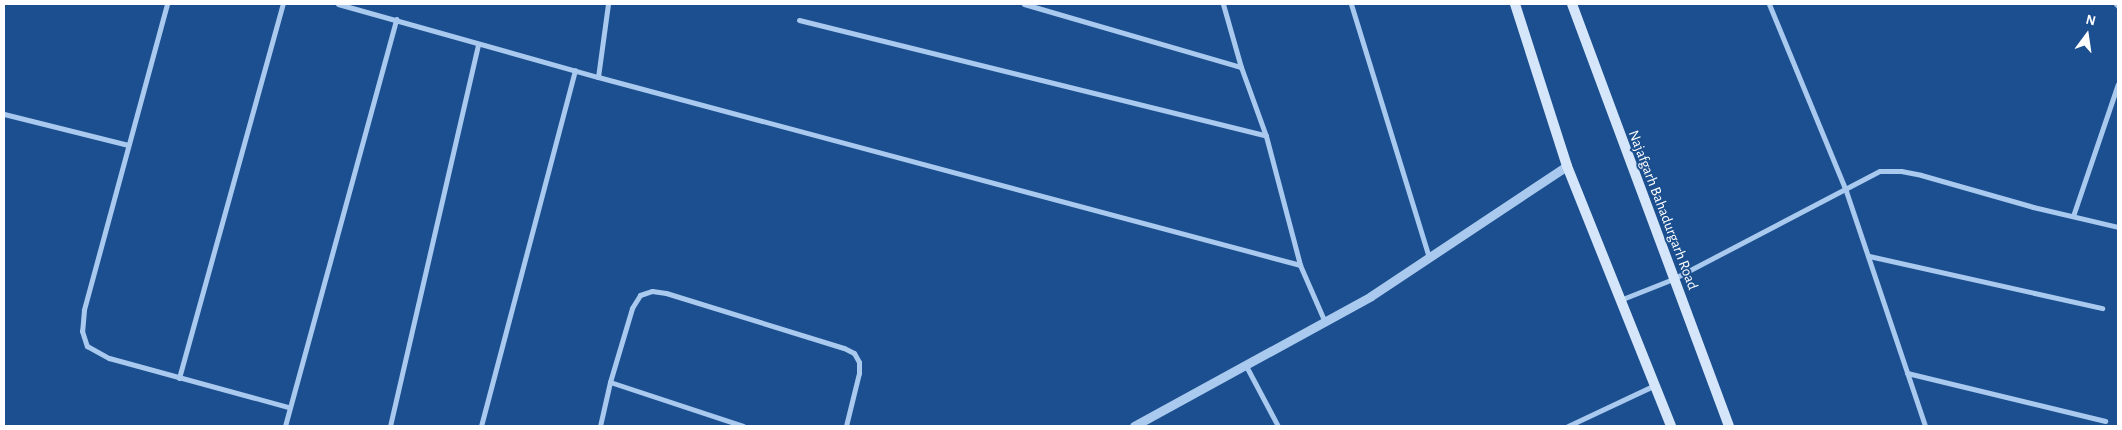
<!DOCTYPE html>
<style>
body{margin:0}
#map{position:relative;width:2122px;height:430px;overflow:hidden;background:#1b4f8f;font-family:"Alegreya Sans",sans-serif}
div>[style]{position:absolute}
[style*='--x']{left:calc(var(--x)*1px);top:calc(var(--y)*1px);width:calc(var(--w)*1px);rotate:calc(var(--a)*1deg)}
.minor>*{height:5px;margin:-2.5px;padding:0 2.5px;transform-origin:2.5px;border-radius:2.5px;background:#a9c9ee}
.tertiary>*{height:9px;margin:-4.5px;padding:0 4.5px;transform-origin:4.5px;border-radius:4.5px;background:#a9c9ee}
.secondary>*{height:10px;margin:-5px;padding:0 5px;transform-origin:5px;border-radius:5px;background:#d6e6fa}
span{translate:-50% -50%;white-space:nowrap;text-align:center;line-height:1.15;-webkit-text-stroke:4px #1b4f8f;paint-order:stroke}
.street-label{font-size:15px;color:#fff}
.frame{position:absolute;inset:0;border:5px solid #fff;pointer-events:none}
.north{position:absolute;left:2062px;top:10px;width:50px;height:50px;-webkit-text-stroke:4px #1b4f8f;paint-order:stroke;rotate:14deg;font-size:14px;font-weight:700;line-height:20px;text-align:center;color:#fff}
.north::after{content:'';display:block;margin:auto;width:18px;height:22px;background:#fff;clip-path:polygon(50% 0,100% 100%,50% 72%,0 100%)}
</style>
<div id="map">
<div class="minor">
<div style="--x:167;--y:4;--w:317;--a:105.2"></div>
<div style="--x:84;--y:310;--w:21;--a:95"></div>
<div style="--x:82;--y:331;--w:16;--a:72"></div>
<div style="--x:87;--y:346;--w:25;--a:29"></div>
<div style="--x:109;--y:358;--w:186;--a:15.3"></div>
<div style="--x:338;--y:4;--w:270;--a:15.7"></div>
<div style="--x:598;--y:77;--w:727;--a:14.99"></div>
<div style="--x:1024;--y:4;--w:226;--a:16.2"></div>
<div style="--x:1223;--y:4;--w:66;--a:74.1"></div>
<div style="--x:1241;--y:67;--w:73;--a:70.1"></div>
<div style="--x:1266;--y:136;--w:133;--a:75.2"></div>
<div style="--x:1300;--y:265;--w:60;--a:66.4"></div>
<div style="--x:1351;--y:4;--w:266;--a:72.9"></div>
<div style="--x:1769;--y:4;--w:202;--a:67.6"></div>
<div style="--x:1846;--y:191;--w:248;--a:71.4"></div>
<div style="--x:2116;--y:4;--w:3;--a:45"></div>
<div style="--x:799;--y:20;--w:481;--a:13.9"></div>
<div style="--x:598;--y:77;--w:74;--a:-82.2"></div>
<div style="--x:4;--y:114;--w:128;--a:14"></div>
<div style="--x:2073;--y:216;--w:139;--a:-71.2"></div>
<div style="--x:1869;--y:256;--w:239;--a:12.6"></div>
<div style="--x:1620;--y:300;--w:57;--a:-21.6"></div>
<div style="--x:1673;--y:279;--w:233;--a:-27.6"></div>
<div style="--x:1880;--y:171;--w:21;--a:0"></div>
<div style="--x:1901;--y:171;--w:20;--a:11"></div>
<div style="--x:1921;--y:175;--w:116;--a:15.9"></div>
<div style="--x:2033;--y:207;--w:87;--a:13.2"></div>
<div style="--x:1245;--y:364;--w:70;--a:62"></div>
<div style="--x:1907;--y:373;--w:204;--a:13.6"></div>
<div style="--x:179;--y:378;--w:388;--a:-74.5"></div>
<div style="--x:610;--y:382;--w:140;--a:18.3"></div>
<div style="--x:285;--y:426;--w:422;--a:-74.7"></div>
<div style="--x:390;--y:426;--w:392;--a:-77"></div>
<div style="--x:481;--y:426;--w:368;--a:-75.2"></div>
<div style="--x:600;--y:426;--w:45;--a:-77.2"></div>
<div style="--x:610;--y:382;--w:77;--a:-73.4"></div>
<div style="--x:632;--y:308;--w:15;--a:-58"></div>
<div style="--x:640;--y:295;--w:13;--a:-18"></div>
<div style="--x:652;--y:291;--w:14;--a:8"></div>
<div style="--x:666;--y:293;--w:186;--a:17.2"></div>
<div style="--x:844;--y:348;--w:11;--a:27"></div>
<div style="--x:854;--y:353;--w:10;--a:61"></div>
<div style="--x:859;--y:362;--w:11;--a:90"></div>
<div style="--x:859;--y:373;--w:55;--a:103.8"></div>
<div style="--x:1568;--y:426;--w:96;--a:-25.2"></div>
</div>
<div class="tertiary">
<div style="--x:1134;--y:426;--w:270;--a:-28.7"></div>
<div style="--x:1371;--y:296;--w:235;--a:-33.6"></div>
</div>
<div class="secondary">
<div style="--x:1515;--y:4;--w:170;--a:72.2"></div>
<div style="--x:1567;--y:166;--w:280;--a:68.2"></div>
<div style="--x:1572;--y:4;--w:450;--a:69.6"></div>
</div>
<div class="street-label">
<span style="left:1663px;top:210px;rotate:69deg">Najafgarh Bahadurgarh Road</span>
</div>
<div class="frame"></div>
<div class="north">N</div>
</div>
